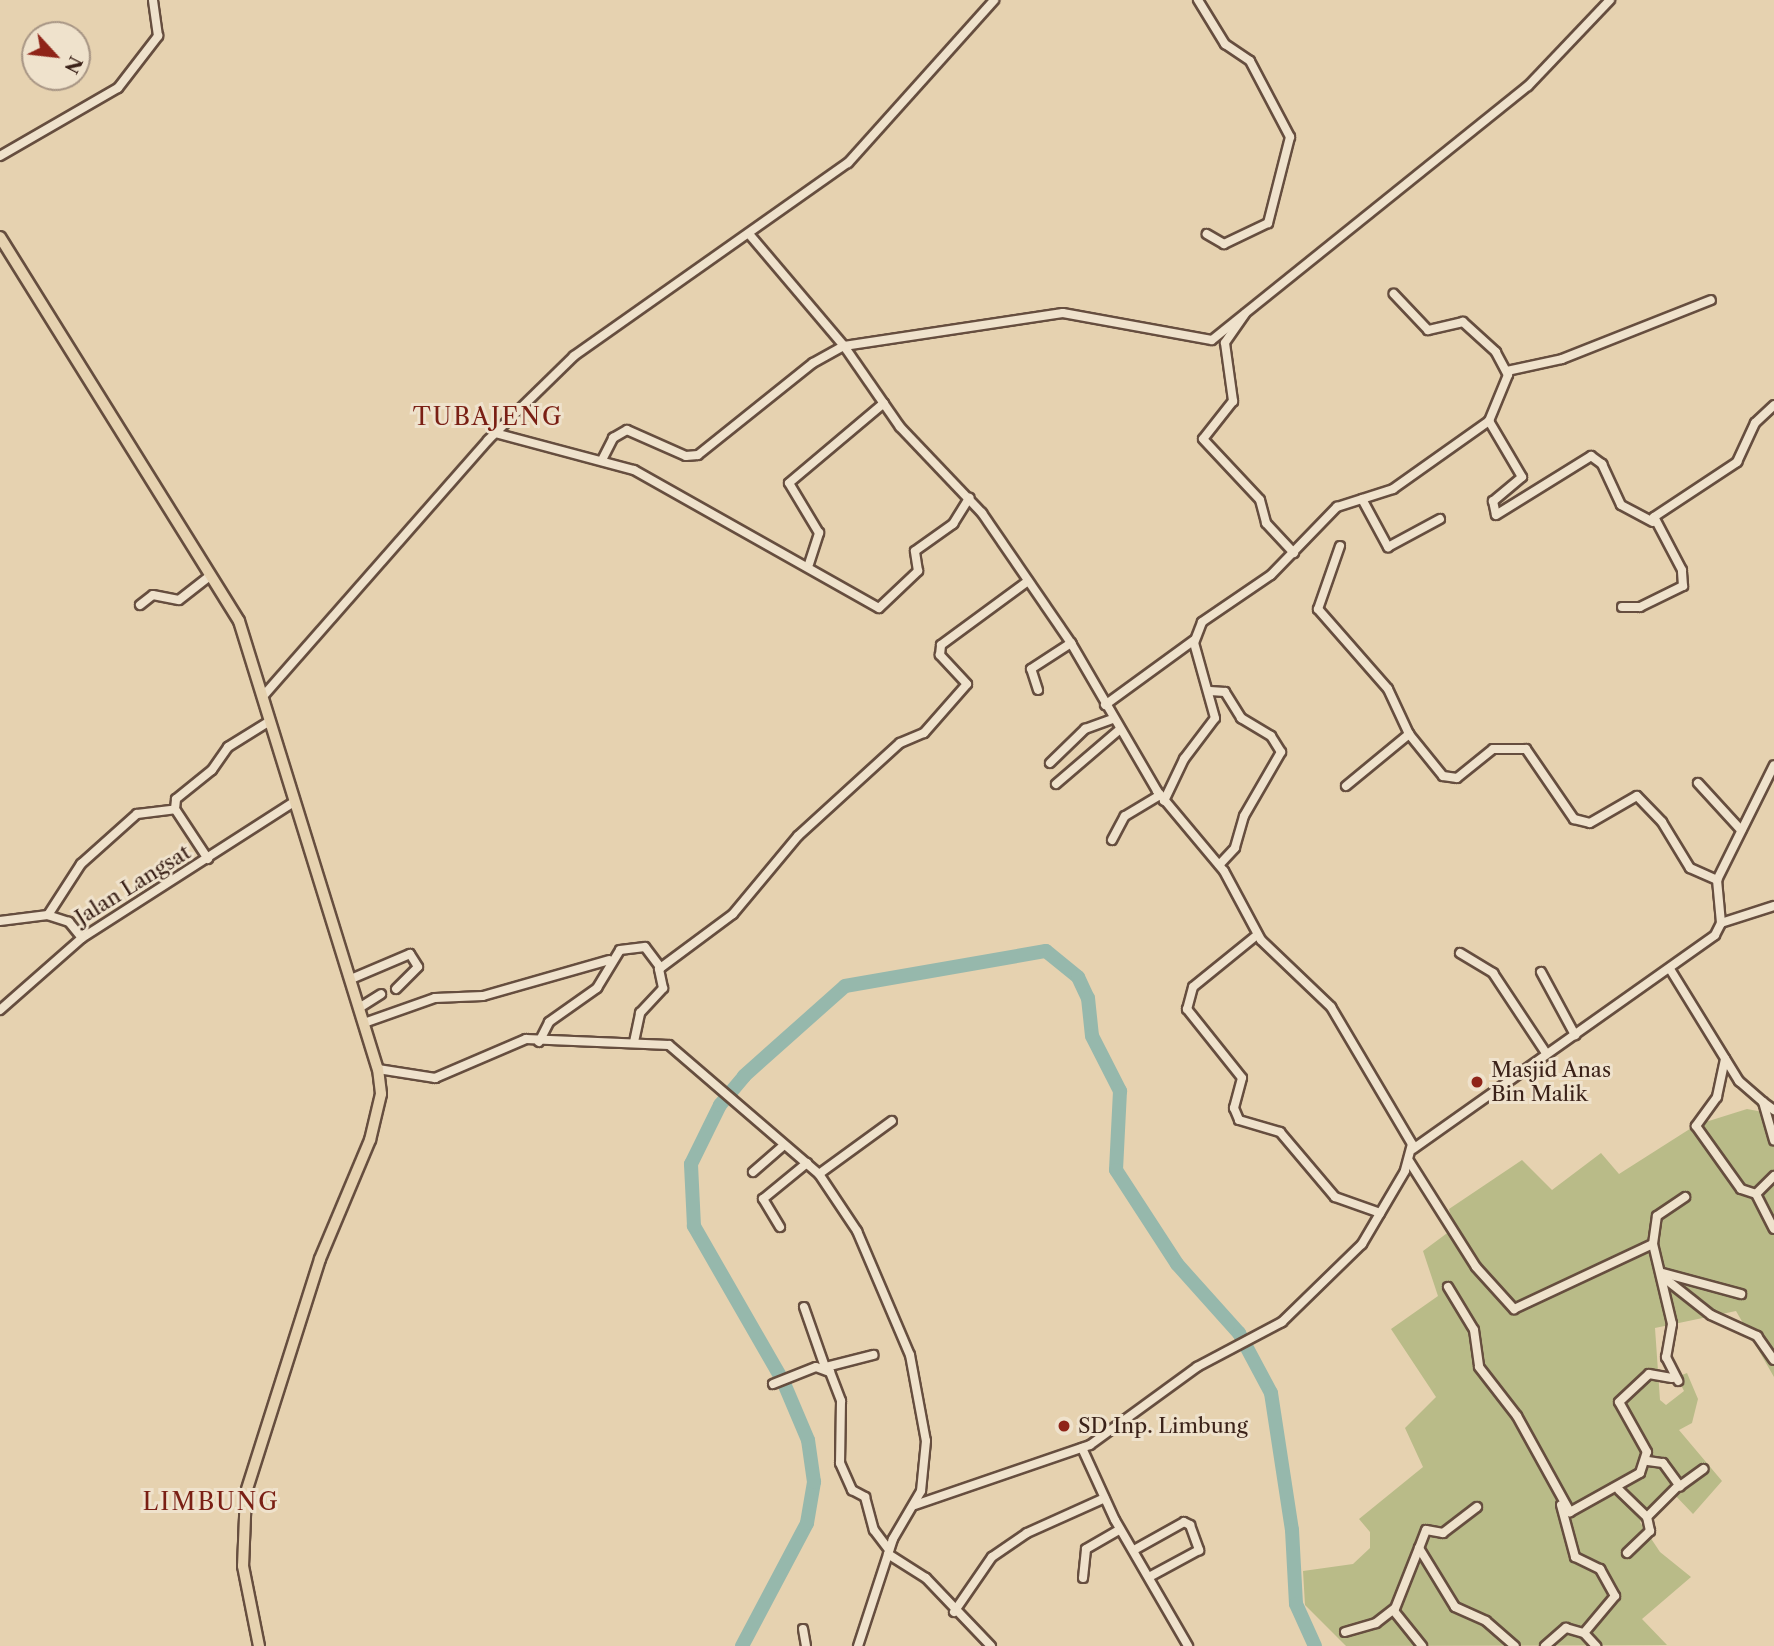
<!DOCTYPE html>
<style>
body{margin:0}
#map{position:relative;width:1774px;height:1646px;overflow:hidden;background:#e6d2b0;font-family:"Libre Caslon Text",serif}
div>[style]{position:absolute}
[style*='--x']{left:calc(var(--x)*1px);top:calc(var(--y)*1px);width:calc(var(--w)*1px);rotate:calc(var(--a)*1deg)}
.green>*{inset:0;background:#b9bb88}
.river>*{height:14px;margin:-7px;padding:0 7px;transform-origin:7px;border-radius:7px;background:#96b8ac}
.roads{filter:drop-shadow(2px 0 #664e3f) drop-shadow(-2px 0 #664e3f) drop-shadow(0 2px #664e3f) drop-shadow(0 -2px #664e3f)}
.minor>*{height:8px;margin:-4px;padding:0 4px;transform-origin:4px;border-radius:4px;background:#efe2cc}
.major>*{height:10px;margin:-5px;padding:0 5px;transform-origin:5px;border-radius:5px;background:#e6d2b0}
.dots>*{width:19px;height:19px;translate:-50% -50%;box-sizing:border-box;border:4px solid #efe2cc;border-radius:50%}
span{translate:-50% -50%;white-space:nowrap;text-align:center;line-height:1.15;-webkit-text-stroke:6px #efe2cc;paint-order:stroke}
.street-label{font-size:21px;color:#3b2219}
.poi-label{font-size:21px;color:#3b2219}
.left{translate:0 -50%;text-align:left}
.quarter-label{font-size:24px;color:#7a1f14;letter-spacing:2px}
.north{position:absolute;left:21px;top:21px;width:70px;height:70px;box-sizing:border-box;background:#efe2cc;border:2px solid #a79584;border-radius:50%;rotate:117deg;font-size:19px;font-weight:700;line-height:28px;text-align:center;color:#3b2219}
.north::after{content:'';display:block;margin:auto;width:24px;height:32px;background:#8f2418;clip-path:polygon(50% 0,100% 100%,50% 72%,0 100%)}
</style>
<div id="map">
<div class="green">
<div style="clip-path:polygon(1747px 1109px,1774px 1114px,1774px 1377px,1736px 1311px,1655px 1328px,1660px 1400px,1666px 1405px,1684px 1391px,1677px 1377px,1687px 1373px,1698px 1399px,1692px 1423px,1679px 1430px,1722px 1481px,1693px 1514px,1672px 1492px,1640px 1522px,1660px 1552px,1691px 1577px,1642px 1619px,1667px 1645px,1346px 1646px,1305px 1605px,1303px 1571px,1353px 1564px,1370px 1548px,1370px 1532px,1359px 1519px,1423px 1467px,1405px 1428px,1436px 1397px,1391px 1329px,1438px 1296px,1423px 1251px,1454px 1228px,1449px 1209px,1522px 1160px,1552px 1190px,1601px 1153px,1619px 1174px,1696px 1125px)"></div>
</div>
<div class="river">
<div style="--x:742;--y:1646;--w:139;--a:-62.1"></div>
<div style="--x:807;--y:1523;--w:42;--a:-80.3"></div>
<div style="--x:814;--y:1482;--w:42;--a:-98.1"></div>
<div style="--x:808;--y:1440;--w:64;--a:-113"></div>
<div style="--x:783;--y:1381;--w:179;--a:-119.9"></div>
<div style="--x:694;--y:1226;--w:62;--a:-92.8"></div>
<div style="--x:691;--y:1164;--w:66;--a:-63.8"></div>
<div style="--x:720;--y:1105;--w:38;--a:-50"></div>
<div style="--x:744;--y:1076;--w:135;--a:-41.7"></div>
<div style="--x:845;--y:986;--w:204;--a:-9.9"></div>
<div style="--x:1046;--y:951;--w:41;--a:39.1"></div>
<div style="--x:1078;--y:977;--w:23;--a:65"></div>
<div style="--x:1088;--y:998;--w:38;--a:84"></div>
<div style="--x:1092;--y:1036;--w:62;--a:63"></div>
<div style="--x:1120;--y:1091;--w:79;--a:92.9"></div>
<div style="--x:1116;--y:1170;--w:112;--a:57"></div>
<div style="--x:1177;--y:1264;--w:93;--a:48.1"></div>
<div style="--x:1239;--y:1333;--w:68;--a:61.9"></div>
<div style="--x:1271;--y:1393;--w:139;--a:81.3"></div>
<div style="--x:1292;--y:1530;--w:74;--a:86.9"></div>
<div style="--x:1296;--y:1604;--w:46;--a:65.7"></div>
</div>
<div class="roads">
<div class="minor">
<div style="--x:1198;--y:0;--w:52;--a:58.5"></div>
<div style="--x:1225;--y:44;--w:30;--a:34"></div>
<div style="--x:1250;--y:61;--w:86;--a:62.2"></div>
<div style="--x:1290;--y:137;--w:89;--a:104.3"></div>
<div style="--x:1268;--y:223;--w:49;--a:154.5"></div>
<div style="--x:1224;--y:244;--w:20;--a:-150"></div>
<div style="--x:0;--y:156;--w:136;--a:-30"></div>
<div style="--x:118;--y:88;--w:66;--a:-52.4"></div>
<div style="--x:158;--y:36;--w:36;--a:-98"></div>
<div style="--x:749;--y:234;--w:147;--a:49.7"></div>
<div style="--x:844;--y:346;--w:98;--a:55.3"></div>
<div style="--x:900;--y:427;--w:119;--a:46.4"></div>
<div style="--x:982;--y:513;--w:158;--a:55.6"></div>
<div style="--x:1071;--y:643;--w:171;--a:59.8"></div>
<div style="--x:1157;--y:791;--w:104;--a:50.1"></div>
<div style="--x:1224;--y:871;--w:78;--a:61.8"></div>
<div style="--x:1261;--y:940;--w:97;--a:43.7"></div>
<div style="--x:1331;--y:1007;--w:159;--a:59.4"></div>
<div style="--x:1412;--y:1144;--w:28;--a:105"></div>
<div style="--x:1405;--y:1171;--w:85;--a:120.5"></div>
<div style="--x:1362;--y:1244;--w:112;--a:135.7"></div>
<div style="--x:1282;--y:1322;--w:96;--a:152.1"></div>
<div style="--x:1197;--y:1367;--w:132;--a:143.9"></div>
<div style="--x:1090;--y:1445;--w:185;--a:161.1"></div>
<div style="--x:1245;--y:314;--w:35;--a:125"></div>
<div style="--x:1225;--y:343;--w:59;--a:82.1"></div>
<div style="--x:1233;--y:401;--w:48;--a:128.3"></div>
<div style="--x:1203;--y:439;--w:83;--a:46.9"></div>
<div style="--x:1260;--y:500;--w:24;--a:75"></div>
<div style="--x:1266;--y:523;--w:41;--a:47"></div>
<div style="--x:1507;--y:371;--w:56;--a:-12.3"></div>
<div style="--x:1562;--y:359;--w:160;--a:-21.6"></div>
<div style="--x:1489;--y:421;--w:65;--a:59.5"></div>
<div style="--x:1522;--y:477;--w:38;--a:140"></div>
<div style="--x:1493;--y:501;--w:14;--a:78"></div>
<div style="--x:1496;--y:515;--w:112;--a:-31.8"></div>
<div style="--x:1591;--y:456;--w:14;--a:36"></div>
<div style="--x:1602;--y:464;--w:45;--a:65.1"></div>
<div style="--x:1621;--y:505;--w:36;--a:28"></div>
<div style="--x:495;--y:433;--w:144;--a:14.9"></div>
<div style="--x:634;--y:470;--w:281;--a:29.4"></div>
<div style="--x:879;--y:608;--w:54;--a:-43.5"></div>
<div style="--x:918;--y:571;--w:20;--a:-99"></div>
<div style="--x:915;--y:551;--w:47;--a:-35.4"></div>
<div style="--x:953;--y:524;--w:31;--a:-58"></div>
<div style="--x:602;--y:460;--w:25;--a:-63"></div>
<div style="--x:613;--y:438;--w:16;--a:-30"></div>
<div style="--x:627;--y:430;--w:64;--a:23.8"></div>
<div style="--x:686;--y:456;--w:12;--a:-5"></div>
<div style="--x:698;--y:455;--w:147;--a:-38.7"></div>
<div style="--x:813;--y:363;--w:35;--a:-29"></div>
<div style="--x:844;--y:346;--w:221;--a:-8.6"></div>
<div style="--x:1063;--y:313;--w:151;--a:10.3"></div>
<div style="--x:1212;--y:340;--w:405;--a:-38.8"></div>
<div style="--x:1528;--y:86;--w:119;--a:-46.4"></div>
<div style="--x:1362;--y:499;--w:55;--a:61.6"></div>
<div style="--x:1388;--y:547;--w:59;--a:-28.3"></div>
<div style="--x:1340;--y:546;--w:67;--a:109.2"></div>
<div style="--x:1318;--y:609;--w:106;--a:48.8"></div>
<div style="--x:1388;--y:689;--w:50;--a:65"></div>
<div style="--x:1409;--y:734;--w:54;--a:51"></div>
<div style="--x:1443;--y:776;--w:14;--a:8"></div>
<div style="--x:1457;--y:778;--w:46;--a:-38.9"></div>
<div style="--x:1493;--y:749;--w:33;--a:0"></div>
<div style="--x:1526;--y:749;--w:85;--a:55.6"></div>
<div style="--x:1574;--y:819;--w:16;--a:14"></div>
<div style="--x:1590;--y:823;--w:54;--a:-29.9"></div>
<div style="--x:1637;--y:796;--w:36;--a:46"></div>
<div style="--x:1662;--y:822;--w:54;--a:58.7"></div>
<div style="--x:1690;--y:868;--w:30;--a:24"></div>
<div style="--x:809;--y:564;--w:33;--a:-72"></div>
<div style="--x:819;--y:533;--w:58;--a:-121"></div>
<div style="--x:789;--y:483;--w:124;--a:-40.1"></div>
<div style="--x:140;--y:605;--w:16;--a:-38"></div>
<div style="--x:153;--y:595;--w:26;--a:11"></div>
<div style="--x:179;--y:600;--w:39;--a:-38"></div>
<div style="--x:1622;--y:607;--w:18;--a:0"></div>
<div style="--x:1640;--y:607;--w:48;--a:-26"></div>
<div style="--x:1683;--y:586;--w:16;--a:-94"></div>
<div style="--x:1682;--y:570;--w:60;--a:-117.8"></div>
<div style="--x:1654;--y:517;--w:100;--a:-33.5"></div>
<div style="--x:1737;--y:462;--w:43;--a:-65.2"></div>
<div style="--x:1755;--y:423;--w:26;--a:-43"></div>
<div style="--x:1038;--y:690;--w:22;--a:-108"></div>
<div style="--x:1031;--y:669;--w:48;--a:-33"></div>
<div style="--x:1210;--y:691;--w:15;--a:4"></div>
<div style="--x:1225;--y:692;--w:31;--a:58"></div>
<div style="--x:1241;--y:718;--w:35;--a:31"></div>
<div style="--x:1271;--y:736;--w:19;--a:58"></div>
<div style="--x:1281;--y:752;--w:74;--a:120"></div>
<div style="--x:1244;--y:816;--w:33;--a:106"></div>
<div style="--x:1235;--y:848;--w:23;--a:133"></div>
<div style="--x:265;--y:694;--w:338;--a:-48.7"></div>
<div style="--x:488;--y:440;--w:120;--a:-44.3"></div>
<div style="--x:574;--y:356;--w:335;--a:-35.2"></div>
<div style="--x:848;--y:163;--w:219;--a:-48.1"></div>
<div style="--x:1105;--y:705;--w:110;--a:-36.1"></div>
<div style="--x:1050;--y:763;--w:49;--a:-44.2"></div>
<div style="--x:1085;--y:729;--w:30;--a:-20"></div>
<div style="--x:1698;--y:783;--w:64;--a:47.5"></div>
<div style="--x:1056;--y:784;--w:83;--a:-40.6"></div>
<div style="--x:1346;--y:786;--w:82;--a:-39.5"></div>
<div style="--x:1164;--y:801;--w:47;--a:-64.5"></div>
<div style="--x:1184;--y:759;--w:51;--a:-52.9"></div>
<div style="--x:1215;--y:718;--w:78;--a:-105.6"></div>
<div style="--x:1194;--y:643;--w:22;--a:-69"></div>
<div style="--x:1202;--y:622;--w:83;--a:-34.3"></div>
<div style="--x:1271;--y:575;--w:95;--a:-45.9"></div>
<div style="--x:1337;--y:507;--w:59;--a:-17.8"></div>
<div style="--x:1393;--y:489;--w:118;--a:-35.3"></div>
<div style="--x:1489;--y:421;--w:50;--a:-67.6"></div>
<div style="--x:1508;--y:375;--w:26;--a:-118"></div>
<div style="--x:1496;--y:352;--w:45;--a:-137.7"></div>
<div style="--x:1463;--y:322;--w:36;--a:167"></div>
<div style="--x:1428;--y:330;--w:50;--a:-133.4"></div>
<div style="--x:1112;--y:840;--w:27;--a:-62"></div>
<div style="--x:1125;--y:816;--w:41;--a:-31"></div>
<div style="--x:208;--y:859;--w:60;--a:-123.4"></div>
<div style="--x:175;--y:809;--w:10;--a:-84"></div>
<div style="--x:176;--y:799;--w:46;--a:-38.9"></div>
<div style="--x:212;--y:770;--w:28;--a:-55"></div>
<div style="--x:228;--y:747;--w:49;--a:-31.8"></div>
<div style="--x:0;--y:921;--w:48;--a:-7.1"></div>
<div style="--x:1721;--y:923;--w:56;--a:-17.8"></div>
<div style="--x:1257;--y:935;--w:82;--a:140.9"></div>
<div style="--x:1193;--y:987;--w:23;--a:105"></div>
<div style="--x:1187;--y:1009;--w:88;--a:51.4"></div>
<div style="--x:1242;--y:1078;--w:31;--a:105"></div>
<div style="--x:1234;--y:1108;--w:13;--a:67"></div>
<div style="--x:1239;--y:1120;--w:43;--a:16.3"></div>
<div style="--x:1280;--y:1132;--w:85;--a:49.8"></div>
<div style="--x:1335;--y:1197;--w:48;--a:19.6"></div>
<div style="--x:82;--y:938;--w:21;--a:-129"></div>
<div style="--x:69;--y:922;--w:22;--a:-162"></div>
<div style="--x:48;--y:915;--w:61;--a:-57.1"></div>
<div style="--x:81;--y:864;--w:75;--a:-41.8"></div>
<div style="--x:137;--y:814;--w:38;--a:-7"></div>
<div style="--x:1460;--y:953;--w:39;--a:31"></div>
<div style="--x:1493;--y:973;--w:96;--a:56.5"></div>
<div style="--x:1670;--y:969;--w:132;--a:58.4"></div>
<div style="--x:1739;--y:1081;--w:32;--a:41"></div>
<div style="--x:1763;--y:1102;--w:40;--a:74"></div>
<div style="--x:1541;--y:972;--w:72;--a:61.6"></div>
<div style="--x:351;--y:979;--w:64;--a:-23"></div>
<div style="--x:410;--y:954;--w:15;--a:58"></div>
<div style="--x:418;--y:967;--w:31;--a:135"></div>
<div style="--x:359;--y:1008;--w:26;--a:-32"></div>
<div style="--x:0;--y:1010;--w:109;--a:-41.3"></div>
<div style="--x:82;--y:938;--w:252;--a:-32.7"></div>
<div style="--x:364;--y:1023;--w:75;--a:-19.4"></div>
<div style="--x:435;--y:998;--w:48;--a:-2.4"></div>
<div style="--x:483;--y:996;--w:131;--a:-15.9"></div>
<div style="--x:539;--y:1042;--w:22;--a:-63"></div>
<div style="--x:549;--y:1022;--w:59;--a:-35.3"></div>
<div style="--x:597;--y:988;--w:44;--a:-58.8"></div>
<div style="--x:620;--y:950;--w:25;--a:-7"></div>
<div style="--x:645;--y:947;--w:26;--a:53"></div>
<div style="--x:634;--y:1042;--w:30;--a:-78"></div>
<div style="--x:640;--y:1013;--w:34;--a:-47"></div>
<div style="--x:663;--y:988;--w:19;--a:-102"></div>
<div style="--x:659;--y:969;--w:92;--a:-36.6"></div>
<div style="--x:733;--y:914;--w:102;--a:-50.2"></div>
<div style="--x:798;--y:836;--w:138;--a:-42.4"></div>
<div style="--x:900;--y:743;--w:26;--a:-23"></div>
<div style="--x:924;--y:733;--w:65;--a:-48.7"></div>
<div style="--x:967;--y:684;--w:40;--a:-133"></div>
<div style="--x:940;--y:655;--w:10;--a:-84"></div>
<div style="--x:941;--y:645;--w:108;--a:-36.3"></div>
<div style="--x:1725;--y:1059;--w:39;--a:102"></div>
<div style="--x:1717;--y:1097;--w:36;--a:126"></div>
<div style="--x:1696;--y:1126;--w:77;--a:54.5"></div>
<div style="--x:1741;--y:1189;--w:16;--a:18"></div>
<div style="--x:378;--y:1069;--w:58;--a:9"></div>
<div style="--x:435;--y:1078;--w:99;--a:-23.2"></div>
<div style="--x:526;--y:1039;--w:143;--a:2.4"></div>
<div style="--x:669;--y:1045;--w:198;--a:40.7"></div>
<div style="--x:819;--y:1174;--w:69;--a:56.3"></div>
<div style="--x:857;--y:1231;--w:135;--a:66.9"></div>
<div style="--x:910;--y:1355;--w:87;--a:79.5"></div>
<div style="--x:926;--y:1441;--w:50;--a:95.7"></div>
<div style="--x:921;--y:1491;--w:56;--a:120.3"></div>
<div style="--x:893;--y:1539;--w:113;--a:108.1"></div>
<div style="--x:1763;--y:1102;--w:14;--a:36"></div>
<div style="--x:1413;--y:1149;--w:370;--a:-35.3"></div>
<div style="--x:1715;--y:935;--w:13;--a:-63"></div>
<div style="--x:1721;--y:923;--w:43;--a:-95.3"></div>
<div style="--x:1717;--y:880;--w:128;--a:-63.6"></div>
<div style="--x:1409;--y:1161;--w:125;--a:57.7"></div>
<div style="--x:1476;--y:1267;--w:57;--a:47.9"></div>
<div style="--x:1514;--y:1309;--w:153;--a:-25.1"></div>
<div style="--x:1653;--y:1244;--w:28;--a:-82"></div>
<div style="--x:1657;--y:1216;--w:34;--a:-34"></div>
<div style="--x:753;--y:1172;--w:40;--a:-41"></div>
<div style="--x:819;--y:1174;--w:90;--a:-36"></div>
<div style="--x:1774;--y:1176;--w:25;--a:135"></div>
<div style="--x:1756;--y:1194;--w:39;--a:63"></div>
<div style="--x:780;--y:1227;--w:33;--a:-121"></div>
<div style="--x:763;--y:1199;--w:57;--a:-39.3"></div>
<div style="--x:1653;--y:1244;--w:82;--a:76.6"></div>
<div style="--x:1672;--y:1324;--w:34;--a:100"></div>
<div style="--x:1666;--y:1357;--w:27;--a:63"></div>
<div style="--x:1663;--y:1273;--w:81;--a:15.1"></div>
<div style="--x:1663;--y:1277;--w:61;--a:38.4"></div>
<div style="--x:1711;--y:1315;--w:51;--a:24.5"></div>
<div style="--x:1757;--y:1336;--w:29;--a:55"></div>
<div style="--x:1448;--y:1287;--w:50;--a:58.8"></div>
<div style="--x:1474;--y:1330;--w:37;--a:82"></div>
<div style="--x:1479;--y:1367;--w:62;--a:52.2"></div>
<div style="--x:1517;--y:1416;--w:110;--a:61.1"></div>
<div style="--x:1570;--y:1512;--w:80;--a:-29.1"></div>
<div style="--x:1640;--y:1473;--w:22;--a:-72"></div>
<div style="--x:1647;--y:1452;--w:57;--a:-119.2"></div>
<div style="--x:1619;--y:1402;--w:41;--a:-43"></div>
<div style="--x:1649;--y:1374;--w:23;--a:10"></div>
<div style="--x:804;--y:1307;--w:64;--a:70.7"></div>
<div style="--x:826;--y:1367;--w:49;--a:-14.3"></div>
<div style="--x:773;--y:1384;--w:46;--a:-21.6"></div>
<div style="--x:816;--y:1367;--w:15;--a:20"></div>
<div style="--x:830;--y:1372;--w:31;--a:69"></div>
<div style="--x:841;--y:1401;--w:62;--a:90.9"></div>
<div style="--x:840;--y:1463;--w:30;--a:66"></div>
<div style="--x:852;--y:1490;--w:15;--a:28"></div>
<div style="--x:865;--y:1497;--w:34;--a:75"></div>
<div style="--x:874;--y:1530;--w:25;--a:53"></div>
<div style="--x:1082;--y:1448;--w:79;--a:65.4"></div>
<div style="--x:1115;--y:1520;--w:146;--a:59.9"></div>
<div style="--x:1648;--y:1461;--w:15;--a:8"></div>
<div style="--x:1663;--y:1463;--w:29;--a:54"></div>
<div style="--x:1680;--y:1486;--w:29;--a:-36"></div>
<div style="--x:1619;--y:1490;--w:39;--a:44"></div>
<div style="--x:1561;--y:1505;--w:54;--a:74.9"></div>
<div style="--x:1575;--y:1557;--w:28;--a:26"></div>
<div style="--x:1600;--y:1569;--w:31;--a:61"></div>
<div style="--x:1615;--y:1596;--w:48;--a:130"></div>
<div style="--x:1584;--y:1633;--w:18;--a:47"></div>
<div style="--x:1477;--y:1507;--w:43;--a:142.6"></div>
<div style="--x:1443;--y:1533;--w:17;--a:-170"></div>
<div style="--x:1426;--y:1530;--w:19;--a:111"></div>
<div style="--x:1419;--y:1548;--w:69;--a:58.6"></div>
<div style="--x:1455;--y:1607;--w:34;--a:24"></div>
<div style="--x:1486;--y:1621;--w:38;--a:41"></div>
<div style="--x:1419;--y:1548;--w:68;--a:111.6"></div>
<div style="--x:1394;--y:1611;--w:45;--a:51.3"></div>
<div style="--x:1134;--y:1550;--w:57;--a:-29.2"></div>
<div style="--x:1184;--y:1522;--w:7;--a:27"></div>
<div style="--x:1190;--y:1525;--w:27;--a:70"></div>
<div style="--x:1199;--y:1550;--w:57;--a:151.6"></div>
<div style="--x:1627;--y:1553;--w:32;--a:-44"></div>
<div style="--x:1650;--y:1531;--w:14;--a:-102"></div>
<div style="--x:1647;--y:1517;--w:45;--a:-45"></div>
<div style="--x:888;--y:1554;--w:45;--a:32.3"></div>
<div style="--x:926;--y:1578;--w:94;--a:46.3"></div>
<div style="--x:1083;--y:1578;--w:29;--a:-84"></div>
<div style="--x:1086;--y:1549;--w:39;--a:-30"></div>
<div style="--x:954;--y:1612;--w:67;--a:-55.4"></div>
<div style="--x:992;--y:1557;--w:42;--a:-34.4"></div>
<div style="--x:1027;--y:1533;--w:85;--a:-24.2"></div>
<div style="--x:803;--y:1629;--w:17;--a:80"></div>
<div style="--x:1345;--y:1632;--w:32;--a:-16"></div>
<div style="--x:1376;--y:1623;--w:24;--a:-38"></div>
<div style="--x:1545;--y:1646;--w:28;--a:-41"></div>
<div style="--x:1566;--y:1628;--w:19;--a:16"></div>
</div>
<div class="major">
<div style="--x:0;--y:237;--w:452;--a:58.1"></div>
<div style="--x:239;--y:621;--w:469;--a:72.8"></div>
<div style="--x:378;--y:1069;--w:25;--a:83"></div>
<div style="--x:381;--y:1094;--w:47;--a:103.4"></div>
<div style="--x:370;--y:1140;--w:129;--a:112.8"></div>
<div style="--x:320;--y:1259;--w:244;--a:107.6"></div>
<div style="--x:246;--y:1492;--w:74;--a:92.3"></div>
<div style="--x:243;--y:1566;--w:82;--a:78.7"></div>
</div>
</div>
<div class="dots">
<div style="left:1477px;top:1082px;background:#8f2418"></div>
<div style="left:1064px;top:1426px;background:#8f2418"></div>
</div>
<div class="street-label">
<span style="left:133px;top:885px;rotate:-32deg">Jalan Langsat</span>
</div>
<div class="poi-label">
<span class="left" style="left:1491px;top:1082px">Masjid Anas<br>Bin Malik</span>
<span class="left" style="left:1078px;top:1426px">SD Inp. Limbung</span>
</div>
<div class="quarter-label">
<span style="left:488px;top:417px">TUBAJENG</span>
<span style="left:211px;top:1502px">LIMBUNG</span>
</div>
<div class="north">N</div>
</div>
